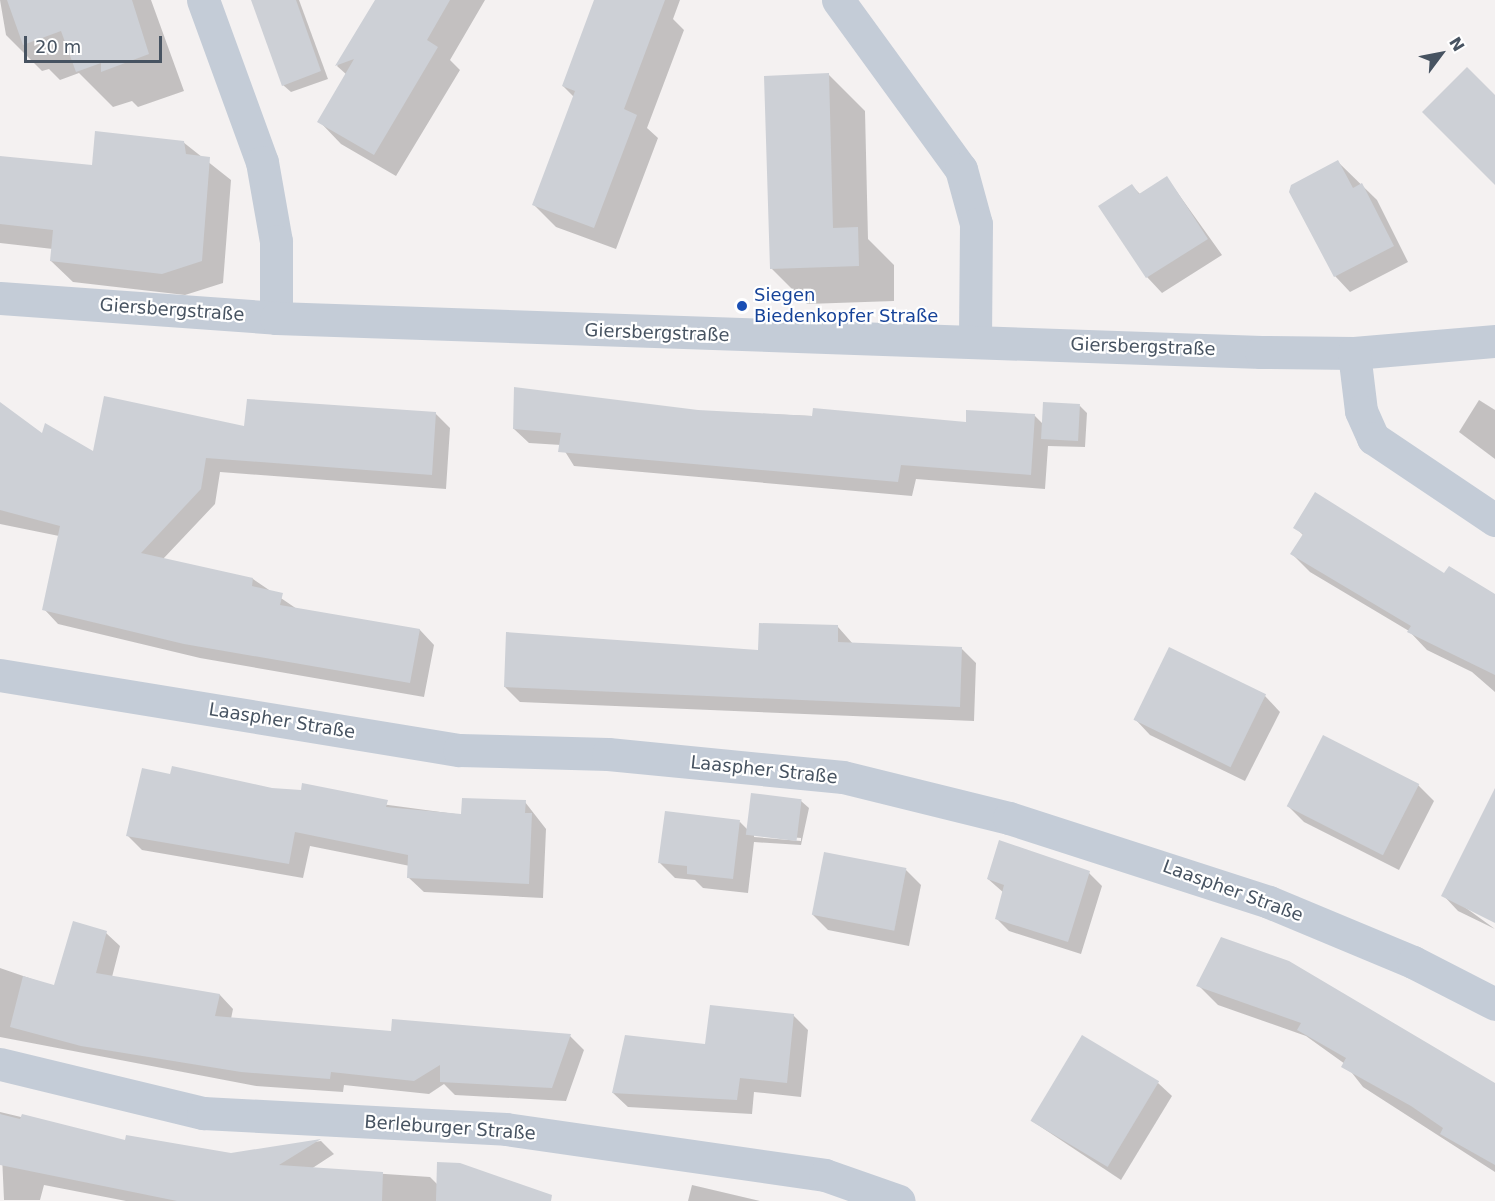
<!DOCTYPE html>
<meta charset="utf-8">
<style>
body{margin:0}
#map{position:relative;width:1495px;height:1201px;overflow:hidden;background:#f4f1f1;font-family:"DejaVu Sans",sans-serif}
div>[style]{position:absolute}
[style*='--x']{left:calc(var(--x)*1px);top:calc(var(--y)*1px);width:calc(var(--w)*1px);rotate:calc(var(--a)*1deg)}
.shadow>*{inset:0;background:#0003}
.building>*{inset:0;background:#cdd0d6;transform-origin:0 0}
.minor>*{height:33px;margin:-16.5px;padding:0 16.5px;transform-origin:16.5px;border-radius:16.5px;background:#c4ccd7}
.dots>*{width:16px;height:16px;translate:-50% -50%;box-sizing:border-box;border:3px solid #fff;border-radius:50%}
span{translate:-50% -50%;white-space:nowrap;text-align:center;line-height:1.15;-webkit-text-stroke:4.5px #fff;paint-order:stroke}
.transit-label{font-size:18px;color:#164399}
.left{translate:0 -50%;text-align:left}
.street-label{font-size:18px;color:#475361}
.north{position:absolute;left:1411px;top:24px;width:60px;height:60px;-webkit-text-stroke:4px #fff;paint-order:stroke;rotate:58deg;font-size:16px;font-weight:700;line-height:24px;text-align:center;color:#475361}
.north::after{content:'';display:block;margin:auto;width:21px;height:27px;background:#475361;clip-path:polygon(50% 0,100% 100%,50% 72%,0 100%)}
.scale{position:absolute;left:24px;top:36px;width:138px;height:27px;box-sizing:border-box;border:3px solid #475361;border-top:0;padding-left:8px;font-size:18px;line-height:21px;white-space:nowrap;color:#475361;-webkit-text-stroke:4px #fff;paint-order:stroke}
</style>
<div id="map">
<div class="shadow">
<div style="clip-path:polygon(0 0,151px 0,184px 91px,138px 107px,132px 101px,113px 107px,79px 73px,60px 80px,49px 69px,42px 71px,6px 35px)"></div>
<div style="clip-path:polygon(253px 0,299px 0,328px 79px,291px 92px,283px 85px)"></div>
<div style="clip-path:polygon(376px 0,485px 0,450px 60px,460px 70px,396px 176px,341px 144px,319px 121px,347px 75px,337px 66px)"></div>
<div style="clip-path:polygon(596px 0,680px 0,673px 19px,684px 30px,647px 128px,658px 138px,616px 249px,556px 227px,534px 205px,574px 97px,563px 86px)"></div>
<div style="clip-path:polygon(829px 75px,865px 111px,868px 239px,894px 265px,894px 301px,807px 304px,771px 268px)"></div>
<div style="clip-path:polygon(183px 142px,231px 180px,223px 283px,185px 295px,73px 282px,51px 261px,53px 249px,0 243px,0 157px,93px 167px)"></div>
<div style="clip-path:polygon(1338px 162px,1377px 200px,1408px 262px,1350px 292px,1335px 276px)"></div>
<div style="clip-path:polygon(1167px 178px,1222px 255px,1162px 293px,1147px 277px,1132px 186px,1140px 194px)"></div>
<div style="clip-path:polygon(1479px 400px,1495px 410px,1495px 459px,1459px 432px)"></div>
<div style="clip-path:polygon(0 404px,42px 436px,94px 453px,246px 428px,435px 413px,450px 428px,446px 489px,220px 472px,215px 504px,163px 559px,253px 579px,297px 609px,420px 630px,434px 645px,424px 697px,200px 658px,58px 624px,44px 609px,59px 536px,0 524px)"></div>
<div style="clip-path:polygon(1080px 406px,1087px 413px,1085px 447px,1048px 446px,1045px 489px,916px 479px,912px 496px,574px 466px,561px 445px,529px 443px,514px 429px,698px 411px,967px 423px,1035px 416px,1042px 423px)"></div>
<div style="clip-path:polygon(1295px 527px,1495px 595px,1495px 692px,1472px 672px,1427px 650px,1409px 631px,1310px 572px,1292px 554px,1304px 536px)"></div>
<div style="clip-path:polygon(838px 627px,853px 644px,961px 648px,976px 663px,974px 721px,520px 702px,505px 687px,759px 652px)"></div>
<div style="clip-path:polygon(1265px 696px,1280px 712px,1245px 781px,1150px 735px,1135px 719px)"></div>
<div style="clip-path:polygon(171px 776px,463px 815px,525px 802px,546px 829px,543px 898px,424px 892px,409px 878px,410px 866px,310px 846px,303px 878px,142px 850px,128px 836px)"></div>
<div style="clip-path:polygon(1418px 785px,1434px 801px,1399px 870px,1304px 822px,1289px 807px)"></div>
<div style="clip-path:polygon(evenodd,801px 801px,809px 808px,801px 845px,754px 842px,748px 893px,703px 888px,695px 880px,675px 878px,660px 863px,740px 822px,749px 831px,801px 801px,754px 834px,801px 838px,801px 841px,754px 837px,754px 834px)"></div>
<div style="clip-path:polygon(1495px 834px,1495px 921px,1459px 903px,1495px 929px,1458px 911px,1443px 895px)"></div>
<div style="clip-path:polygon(905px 869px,921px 885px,909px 946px,828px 930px,813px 915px)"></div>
<div style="clip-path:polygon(1089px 873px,1102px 886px,1081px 954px,1009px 931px,996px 918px,1004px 893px,988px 879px)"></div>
<div style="clip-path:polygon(106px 933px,120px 946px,112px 977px,220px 995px,233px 1009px,231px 1019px,392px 1033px,570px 1036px,584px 1050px,566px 1101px,455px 1095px,444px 1084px,429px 1094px,344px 1085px,343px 1092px,256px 1086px,0 1037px,0 968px,55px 987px)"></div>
<div style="clip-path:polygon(1289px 962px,1495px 1085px,1495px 1172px,1363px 1087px,1345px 1064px,1306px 1036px,1218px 1005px,1198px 985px)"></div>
<div style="clip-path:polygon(793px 1015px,808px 1030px,801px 1097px,754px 1092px,752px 1114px,628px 1107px,613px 1093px,706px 1046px)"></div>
<div style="clip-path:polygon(1158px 1083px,1172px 1096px,1121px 1180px,1032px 1121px)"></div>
<div style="clip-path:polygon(0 1112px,126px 1142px,231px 1155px,321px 1141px,334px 1154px,311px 1169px,430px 1177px,438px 1185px,522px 1201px,126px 1201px,44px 1185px,40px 1200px,4px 1200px)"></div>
<div style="clip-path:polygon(692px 1185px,760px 1201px,688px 1201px)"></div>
</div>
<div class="building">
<div style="clip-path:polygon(7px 0,132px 0,149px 54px,101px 72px,101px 63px,76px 72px,61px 31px,23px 45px)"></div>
<div style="clip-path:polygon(251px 0,296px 0,321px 71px,282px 86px)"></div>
<div style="clip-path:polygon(375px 0,450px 0,427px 40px,438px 47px,374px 155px,317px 122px,354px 59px,335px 66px)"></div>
<div style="clip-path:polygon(594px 0,665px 0,624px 109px,637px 115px,594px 228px,532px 205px,575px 91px,562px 86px)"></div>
<div style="clip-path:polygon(1467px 67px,1495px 95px,1495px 185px,1422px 112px)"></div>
<div style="clip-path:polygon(829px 73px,833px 228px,858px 227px,859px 266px,770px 269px,764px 76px)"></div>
<div style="clip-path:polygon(95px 131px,184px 141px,186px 154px,210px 157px,202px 261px,162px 274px,50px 261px,53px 230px,0 224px,0 156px,92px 165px)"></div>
<div style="clip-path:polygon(1338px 160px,1353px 188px,1362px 183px,1394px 246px,1334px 277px,1289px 192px,1291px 185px)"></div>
<div style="clip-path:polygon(1167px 176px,1208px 239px,1146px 278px,1098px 206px,1132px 184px,1139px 194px)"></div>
<div style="clip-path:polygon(514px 387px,698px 410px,812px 416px,813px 408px,966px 422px,966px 410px,1035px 414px,1031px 475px,901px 465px,898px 482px,558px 452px,561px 433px,513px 429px)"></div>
<div style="clip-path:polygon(104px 396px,244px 426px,247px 399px,436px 412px,432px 475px,206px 458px,201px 489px,141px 553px,253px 578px,252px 586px,283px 593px,280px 605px,420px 629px,410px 683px,184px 644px,42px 610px,60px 526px,0 510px,0 402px,42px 433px,45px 423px,93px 451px)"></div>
<div style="left:1043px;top:402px;width:37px;height:37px;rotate:3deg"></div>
<div style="clip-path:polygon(1315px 492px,1444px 573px,1449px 566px,1495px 594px,1495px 675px,1407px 632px,1411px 626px,1290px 554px,1303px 534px,1293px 528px)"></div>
<div style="clip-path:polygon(759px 623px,838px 625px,838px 642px,962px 647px,960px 707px,504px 687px,506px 632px,758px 650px)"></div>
<div style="left:1169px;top:647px;width:108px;height:81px;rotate:26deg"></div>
<div style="left:1323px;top:735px;width:108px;height:80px;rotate:27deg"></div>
<div style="clip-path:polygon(172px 766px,272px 788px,301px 790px,302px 783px,388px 800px,386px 807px,461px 814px,462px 798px,526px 800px,525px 813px,532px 813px,529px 884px,407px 878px,408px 855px,295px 832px,289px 864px,126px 836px,142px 768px,170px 774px)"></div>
<div style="clip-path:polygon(1495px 788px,1495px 923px,1441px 896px)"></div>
<div style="left:751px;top:793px;width:51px;height:42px;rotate:7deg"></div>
<div style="clip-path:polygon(665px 811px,740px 820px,733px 879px,687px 874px,687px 866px,658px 863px)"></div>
<div style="clip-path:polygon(999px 840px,1090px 871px,1068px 942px,995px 919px,1004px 885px,987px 879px)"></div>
<div style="left:824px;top:852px;width:84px;height:64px;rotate:11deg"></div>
<div style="clip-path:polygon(73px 921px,107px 931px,96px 973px,220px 994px,215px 1016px,391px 1031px,392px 1019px,571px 1034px,552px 1088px,440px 1082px,440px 1065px,414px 1081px,331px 1072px,330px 1079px,241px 1072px,81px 1046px,10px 1027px,23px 976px,54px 985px)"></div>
<div style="clip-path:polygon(1221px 937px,1289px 961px,1495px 1083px,1495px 1165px,1440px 1134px,1443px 1128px,1411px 1106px,1341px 1067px,1346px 1058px,1297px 1030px,1301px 1023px,1196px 986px)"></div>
<div style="clip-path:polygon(710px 1005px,794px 1014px,787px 1083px,740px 1078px,737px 1100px,612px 1093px,625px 1035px,705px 1044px)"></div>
<div style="left:1082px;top:1035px;width:90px;height:100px;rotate:31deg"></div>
<div style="clip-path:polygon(0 1114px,20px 1119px,22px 1114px,125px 1140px,126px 1135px,231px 1153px,321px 1139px,279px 1165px,383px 1172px,382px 1201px,177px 1201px,0 1165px)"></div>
<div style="clip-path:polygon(437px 1162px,460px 1163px,552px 1195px,551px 1201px,436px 1201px)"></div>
</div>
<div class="minor">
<div style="--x:203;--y:0;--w:172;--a:70"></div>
<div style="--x:262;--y:162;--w:80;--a:80"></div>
<div style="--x:276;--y:241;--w:77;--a:90"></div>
<div style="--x:838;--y:0;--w:209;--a:54"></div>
<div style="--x:961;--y:169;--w:57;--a:74.7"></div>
<div style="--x:976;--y:224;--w:117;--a:90.5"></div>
<div style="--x:0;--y:298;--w:277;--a:4.1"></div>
<div style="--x:276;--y:318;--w:986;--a:1.98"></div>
<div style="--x:1261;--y:352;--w:93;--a:0.6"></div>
<div style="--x:1354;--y:353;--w:142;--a:-4.9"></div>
<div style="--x:1354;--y:353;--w:58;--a:83.1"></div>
<div style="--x:1361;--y:411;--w:30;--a:66"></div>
<div style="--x:1373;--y:438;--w:147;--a:33.9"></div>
<div style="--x:0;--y:675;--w:465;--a:9.3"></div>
<div style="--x:459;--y:750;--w:149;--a:1.5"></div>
<div style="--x:608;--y:754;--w:236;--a:5.6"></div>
<div style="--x:843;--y:777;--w:171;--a:13.9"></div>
<div style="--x:1009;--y:818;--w:273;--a:17.9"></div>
<div style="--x:1269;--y:902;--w:156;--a:22.6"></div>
<div style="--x:1413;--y:962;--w:92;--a:27.1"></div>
<div style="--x:0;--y:1064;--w:209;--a:13.6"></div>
<div style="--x:203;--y:1113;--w:303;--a:3"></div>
<div style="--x:506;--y:1129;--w:322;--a:8.2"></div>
<div style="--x:825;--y:1175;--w:78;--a:19.4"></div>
</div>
<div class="dots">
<div style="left:742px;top:306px;background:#1a4fb4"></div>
</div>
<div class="transit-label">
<span class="left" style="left:754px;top:306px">Siegen<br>Biedenkopfer Straße</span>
</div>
<div class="street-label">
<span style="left:172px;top:310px;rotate:4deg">Giersbergstraße</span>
<span style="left:657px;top:333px;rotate:2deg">Giersbergstraße</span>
<span style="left:1143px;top:347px;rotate:2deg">Giersbergstraße</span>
<span style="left:282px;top:721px;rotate:9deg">Laaspher Straße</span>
<span style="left:764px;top:770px;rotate:6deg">Laaspher Straße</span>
<span style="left:1233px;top:891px;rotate:20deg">Laaspher Straße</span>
<span style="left:450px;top:1128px;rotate:4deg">Berleburger Straße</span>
</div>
<div class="north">N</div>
<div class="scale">20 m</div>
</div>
